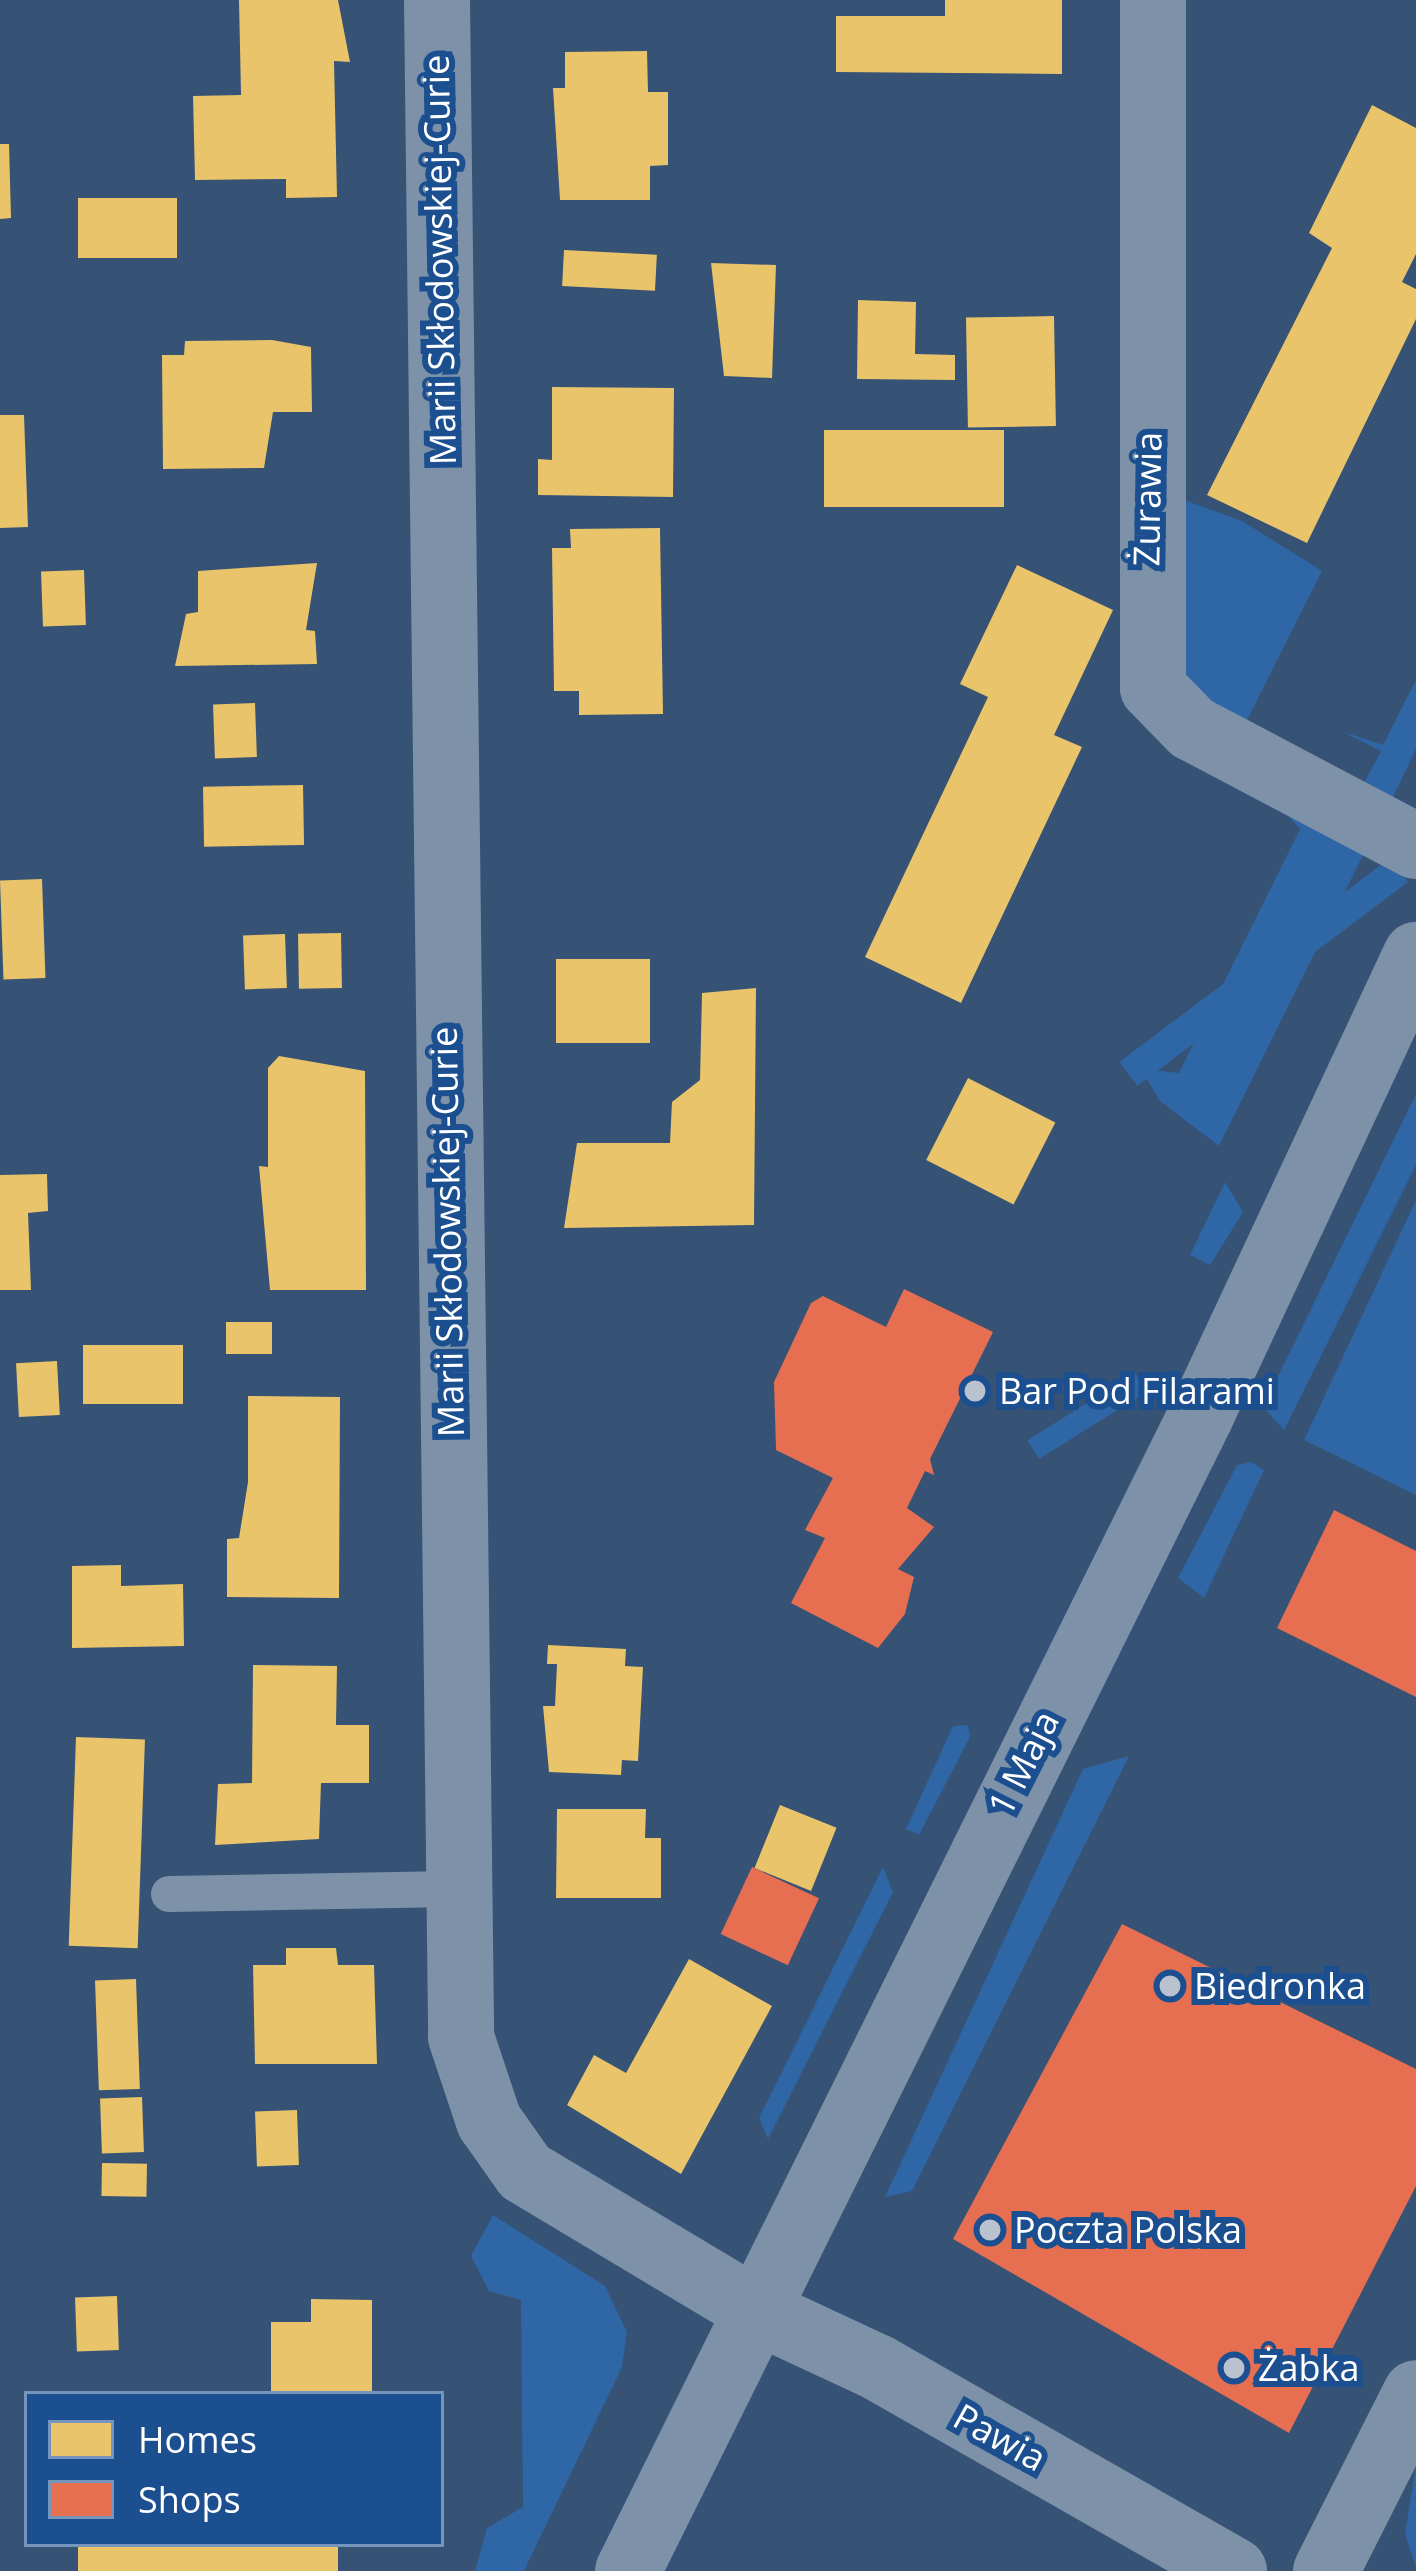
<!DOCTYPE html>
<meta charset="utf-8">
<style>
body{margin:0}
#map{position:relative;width:1416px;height:2571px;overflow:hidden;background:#365274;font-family:"Open Sans",sans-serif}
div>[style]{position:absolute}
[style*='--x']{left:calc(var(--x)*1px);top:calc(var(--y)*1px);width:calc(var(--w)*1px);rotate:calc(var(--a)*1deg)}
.green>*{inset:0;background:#2f66a5;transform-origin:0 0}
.homes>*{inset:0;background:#e9c46a;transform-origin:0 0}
.shops>*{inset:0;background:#e76f51;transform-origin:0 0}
.service>*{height:36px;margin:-18px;padding:0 18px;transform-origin:18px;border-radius:18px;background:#7d92a8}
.minor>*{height:66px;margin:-33px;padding:0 33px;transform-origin:33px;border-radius:33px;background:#7d92a8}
.tertiary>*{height:66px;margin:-33px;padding:0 33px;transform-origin:33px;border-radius:33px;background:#7d92a8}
.dots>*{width:33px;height:33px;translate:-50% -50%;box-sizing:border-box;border:6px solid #1b4f8f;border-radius:50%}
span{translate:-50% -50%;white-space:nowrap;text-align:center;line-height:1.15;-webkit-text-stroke:12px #1b4f8f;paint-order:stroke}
.street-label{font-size:36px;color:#fff}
.poi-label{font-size:36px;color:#fff}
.left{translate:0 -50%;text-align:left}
.legend{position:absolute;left:24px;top:2391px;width:420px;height:156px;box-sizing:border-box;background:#1b4f8f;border:3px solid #7695bc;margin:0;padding:15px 21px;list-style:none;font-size:36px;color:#fff}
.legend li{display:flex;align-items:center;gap:24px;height:60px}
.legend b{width:60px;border:3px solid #7695bc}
</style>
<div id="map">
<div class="green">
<div style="clip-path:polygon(1173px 496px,1242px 521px,1322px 571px,1242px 730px,1169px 681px)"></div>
<div style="clip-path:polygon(1416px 680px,1416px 749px,1387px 809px,1358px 794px,1381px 751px,1341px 731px,1383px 745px)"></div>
<div style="clip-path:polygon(1275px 801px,1367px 847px,1219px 1146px,1160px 1101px,1141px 1069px,1179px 1073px,1300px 829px)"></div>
<div style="left:1390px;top:858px;width:30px;height:339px;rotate:53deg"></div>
<div style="clip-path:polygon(1416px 1094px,1416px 1165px,1284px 1430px,1263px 1407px)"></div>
<div style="clip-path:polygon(1225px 1182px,1243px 1212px,1210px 1265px,1190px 1255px)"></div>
<div style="clip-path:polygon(1416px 1200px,1416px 1495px,1304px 1440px)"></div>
<div style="left:1135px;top:1373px;width:22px;height:127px;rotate:58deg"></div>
<div style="clip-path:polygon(1251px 1462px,1264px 1470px,1204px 1598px,1178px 1578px,1237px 1465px)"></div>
<div style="clip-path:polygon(968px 1725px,970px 1737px,919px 1835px,906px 1829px,953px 1726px)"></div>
<div style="clip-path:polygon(1129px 1756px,912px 2191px,885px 2197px,1083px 1769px)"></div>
<div style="clip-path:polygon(883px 1867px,893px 1892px,768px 2139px,759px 2118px)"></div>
<div style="clip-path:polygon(493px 2215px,605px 2286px,627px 2332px,622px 2367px,524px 2571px,475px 2571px,487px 2528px,523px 2507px,521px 2300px,489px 2291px,471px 2256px)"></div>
<div style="clip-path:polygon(1416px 2465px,1416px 2567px,1405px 2534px)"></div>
</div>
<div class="homes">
<div style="clip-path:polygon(239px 0,338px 0,350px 62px,334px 61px,337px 197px,286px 198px,286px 179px,195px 180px,193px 96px,241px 95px)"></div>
<div style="clip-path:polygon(945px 0,1062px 0,1062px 74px,836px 72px,836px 16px,945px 16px)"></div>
<div style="clip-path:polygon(647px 51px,648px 92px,668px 92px,668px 165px,650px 166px,650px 200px,560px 200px,553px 88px,565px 88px,565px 52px)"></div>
<div style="clip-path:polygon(1372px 105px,1416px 128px,1416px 254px,1402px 282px,1416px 289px,1416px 319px,1307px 543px,1207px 495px,1332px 248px,1309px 233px)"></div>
<div style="clip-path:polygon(0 144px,9px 144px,11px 218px,0 219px)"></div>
<div style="left:78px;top:198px;width:99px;height:60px"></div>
<div style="left:564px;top:250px;width:93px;height:36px;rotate:3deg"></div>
<div style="clip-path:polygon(711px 263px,776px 265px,772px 378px,724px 376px)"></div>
<div style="clip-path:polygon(858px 300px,916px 302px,915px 354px,955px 355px,955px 380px,857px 379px)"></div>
<div style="left:1054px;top:316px;width:110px;height:88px;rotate:89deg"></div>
<div style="clip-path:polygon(272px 340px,311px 347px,312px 412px,273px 412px,264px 468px,163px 469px,162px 355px,184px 355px,185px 341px)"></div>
<div style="clip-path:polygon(552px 387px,674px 388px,673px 497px,538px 495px,538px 459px,552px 460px)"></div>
<div style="clip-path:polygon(0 415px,24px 415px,28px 527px,0 528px)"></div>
<div style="left:824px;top:430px;width:180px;height:77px"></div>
<div style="clip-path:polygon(660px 528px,663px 714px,579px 715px,579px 691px,554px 691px,552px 548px,571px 548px,570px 529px)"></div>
<div style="clip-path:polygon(317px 563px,306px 630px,315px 631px,317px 664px,175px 666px,186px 614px,198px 612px,198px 571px)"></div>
<div style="clip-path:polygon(1017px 565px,1113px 610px,1054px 735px,1082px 747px,961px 1003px,865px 957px,988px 697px,960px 684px)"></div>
<div style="left:84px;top:570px;width:55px;height:43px;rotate:88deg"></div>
<div style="left:255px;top:703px;width:54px;height:42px;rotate:88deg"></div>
<div style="left:303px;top:785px;width:60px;height:100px;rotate:89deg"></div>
<div style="left:42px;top:879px;width:99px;height:42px;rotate:88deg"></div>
<div style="left:341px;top:933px;width:55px;height:43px;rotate:89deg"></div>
<div style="left:285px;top:934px;width:54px;height:42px;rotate:88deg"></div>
<div style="left:556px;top:959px;width:94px;height:84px"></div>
<div style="clip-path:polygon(756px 988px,754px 1225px,564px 1228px,577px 1143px,670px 1143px,672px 1102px,700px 1080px,702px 993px)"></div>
<div style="clip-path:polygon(279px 1056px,365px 1071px,366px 1290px,270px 1290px,259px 1166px,268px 1167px,268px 1068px)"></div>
<div style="left:968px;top:1078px;width:98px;height:92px;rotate:27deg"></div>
<div style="clip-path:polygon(47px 1174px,48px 1211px,28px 1213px,31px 1290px,0 1290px,0 1175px)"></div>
<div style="left:226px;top:1322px;width:46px;height:32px"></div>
<div style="left:183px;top:1345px;width:59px;height:100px;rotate:90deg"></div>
<div style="left:57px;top:1361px;width:54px;height:41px;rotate:87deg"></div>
<div style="clip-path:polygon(248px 1396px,340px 1397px,339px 1598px,227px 1597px,227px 1539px,239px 1538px,248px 1482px)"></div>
<div style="clip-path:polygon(121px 1565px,121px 1586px,183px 1584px,184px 1646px,72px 1648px,72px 1566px)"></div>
<div style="clip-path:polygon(548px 1645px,626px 1649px,625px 1666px,643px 1667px,638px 1761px,622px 1760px,621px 1775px,549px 1772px,543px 1706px,555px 1706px,557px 1664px,547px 1664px)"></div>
<div style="clip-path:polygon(253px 1665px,337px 1666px,336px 1725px,369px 1725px,369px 1783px,321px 1783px,319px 1839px,215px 1845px,218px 1784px,252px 1783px)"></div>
<div style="left:76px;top:1737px;width:69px;height:209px;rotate:2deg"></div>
<div style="left:780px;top:1805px;width:61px;height:68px;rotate:22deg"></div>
<div style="clip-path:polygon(557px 1809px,646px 1809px,645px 1838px,661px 1838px,661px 1898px,556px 1898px)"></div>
<div style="clip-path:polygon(286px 1948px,336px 1948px,338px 1965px,374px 1965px,377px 2064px,255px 2064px,253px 1965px,286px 1965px)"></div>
<div style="clip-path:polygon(689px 1959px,772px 2006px,681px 2174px,567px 2105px,594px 2055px,626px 2073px)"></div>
<div style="left:136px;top:1979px;width:110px;height:41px;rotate:88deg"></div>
<div style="left:142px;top:2097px;width:55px;height:42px;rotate:88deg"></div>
<div style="left:297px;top:2110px;width:55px;height:42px;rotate:88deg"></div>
<div style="left:102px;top:2163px;width:45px;height:33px;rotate:1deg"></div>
<div style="left:117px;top:2296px;width:54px;height:42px;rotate:88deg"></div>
<div style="clip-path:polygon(311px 2299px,372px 2300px,372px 2394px,271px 2394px,271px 2322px,311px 2322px)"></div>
<div style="left:78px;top:2544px;width:260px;height:27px"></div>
</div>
<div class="shops">
<div style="clip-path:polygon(904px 1289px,993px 1332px,930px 1459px,934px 1475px,925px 1471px,907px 1508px,934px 1527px,898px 1569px,914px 1577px,905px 1614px,878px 1648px,791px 1603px,825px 1538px,805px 1530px,833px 1478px,776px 1450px,774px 1382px,811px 1303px,823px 1296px,886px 1327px)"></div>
<div style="clip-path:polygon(1334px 1510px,1416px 1551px,1416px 1697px,1277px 1628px)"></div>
<div style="left:752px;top:1867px;width:74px;height:74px;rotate:25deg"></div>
<div style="clip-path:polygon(1122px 1924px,1416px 2069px,1416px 2186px,1289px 2433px,953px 2239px)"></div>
</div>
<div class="service">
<div style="--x:169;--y:1894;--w:283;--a:-1"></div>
</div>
<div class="minor">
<div style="--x:437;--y:0;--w:2037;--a:89.32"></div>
<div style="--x:461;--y:2037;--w:89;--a:71.6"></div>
<div style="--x:489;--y:2121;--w:62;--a:54.8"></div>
<div style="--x:525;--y:2172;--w:275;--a:30.9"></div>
<div style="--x:1153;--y:0;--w:688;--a:90"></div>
<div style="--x:1153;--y:688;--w:56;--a:45.7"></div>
<div style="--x:1192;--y:728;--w:253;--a:27.8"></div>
<div style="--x:1326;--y:2571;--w:199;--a:-63.2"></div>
</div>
<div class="tertiary">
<div style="--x:761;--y:2313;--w:128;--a:25"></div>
<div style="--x:877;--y:2367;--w:411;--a:29.7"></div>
<div style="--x:628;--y:2571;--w:1290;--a:-63.63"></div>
<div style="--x:1201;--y:1415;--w:508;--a:-64.95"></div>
</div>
<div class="dots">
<div style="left:975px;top:1391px;background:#b9c2ce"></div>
<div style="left:1170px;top:1986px;background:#b9c2ce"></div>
<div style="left:990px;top:2230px;background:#b9c2ce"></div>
<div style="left:1234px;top:2368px;background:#b9c2ce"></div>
</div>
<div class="street-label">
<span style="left:439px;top:260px;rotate:-91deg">Marii Skłodowskiej-Curie</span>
<span style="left:1147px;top:499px;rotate:-89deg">Żurawia</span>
<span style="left:447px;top:1232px;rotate:-91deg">Marii Skłodowskiej-Curie</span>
<span style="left:1023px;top:1763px;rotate:-63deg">1 Maja</span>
<span style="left:1000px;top:2437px;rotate:29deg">Pawia</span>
</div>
<div class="poi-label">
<span class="left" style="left:999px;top:1391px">Bar Pod Filarami</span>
<span class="left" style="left:1194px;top:1986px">Biedronka</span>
<span class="left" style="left:1014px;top:2230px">Poczta Polska</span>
<span class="left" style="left:1258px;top:2368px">Żabka</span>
</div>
<ul class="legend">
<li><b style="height:33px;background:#e9c46a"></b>Homes</li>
<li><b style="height:33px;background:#e76f51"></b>Shops</li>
</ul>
</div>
